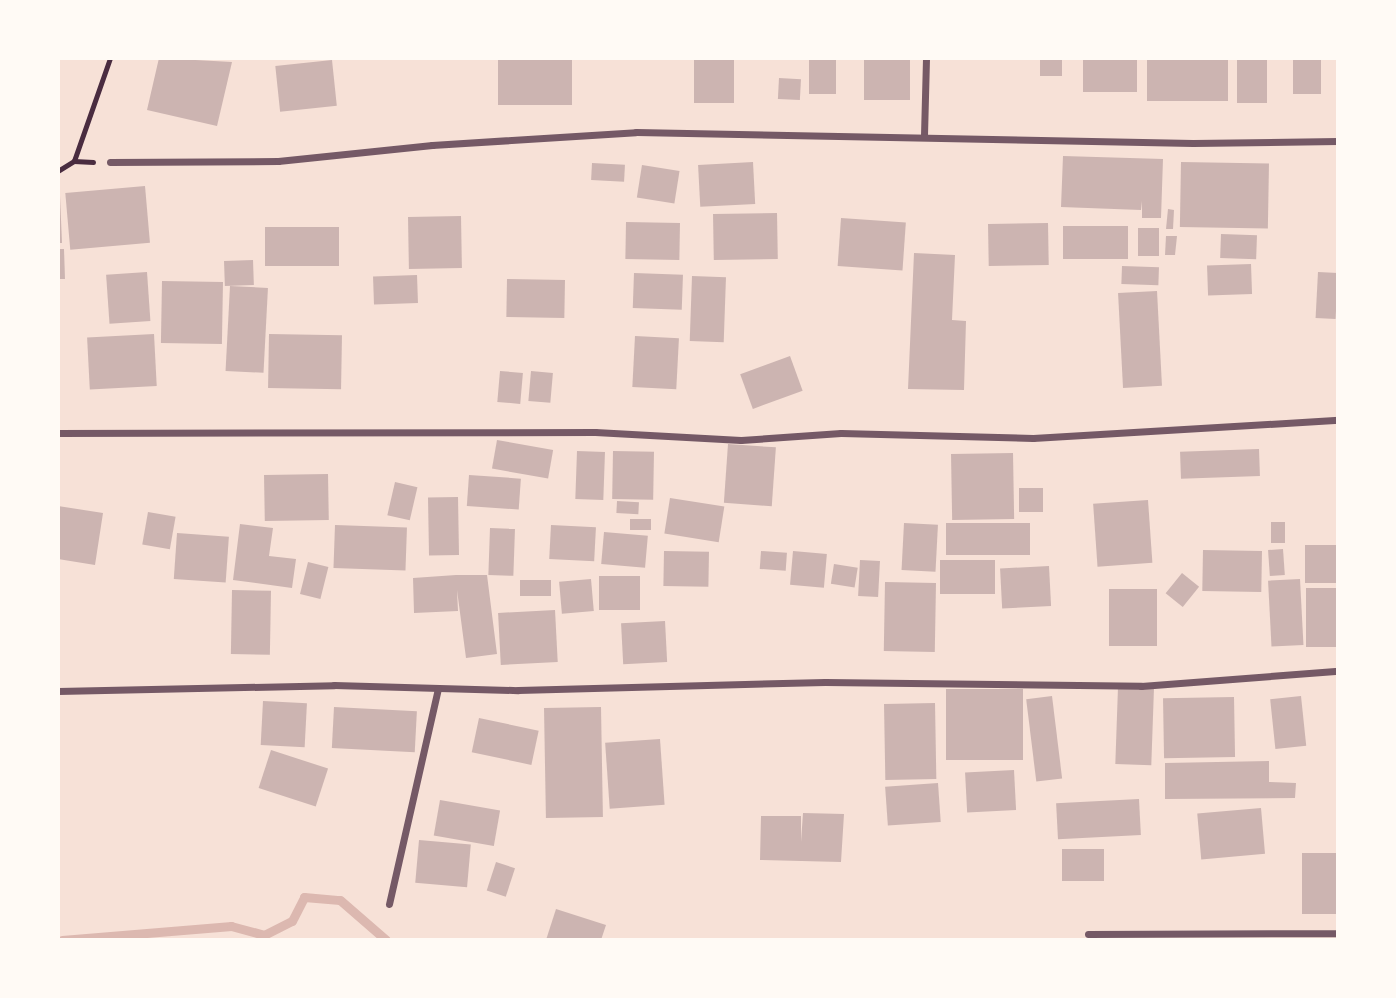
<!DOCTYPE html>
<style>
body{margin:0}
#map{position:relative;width:1396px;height:998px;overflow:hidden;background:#f7e1d7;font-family:Karla,sans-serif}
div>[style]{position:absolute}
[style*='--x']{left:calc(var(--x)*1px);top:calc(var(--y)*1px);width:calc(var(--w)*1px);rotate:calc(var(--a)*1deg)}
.stream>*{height:9px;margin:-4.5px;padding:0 4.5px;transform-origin:4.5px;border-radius:4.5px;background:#dcb8b0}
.building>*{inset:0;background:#ccb4b1;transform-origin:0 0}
.path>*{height:4.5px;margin:-2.25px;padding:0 2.25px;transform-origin:2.25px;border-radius:2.25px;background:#4a2c40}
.minor>*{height:7px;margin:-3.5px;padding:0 3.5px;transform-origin:3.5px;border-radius:3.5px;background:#755966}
span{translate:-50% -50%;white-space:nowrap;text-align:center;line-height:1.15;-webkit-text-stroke:7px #fffaf5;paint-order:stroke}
.frame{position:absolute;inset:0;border:60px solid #fffaf5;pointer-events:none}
</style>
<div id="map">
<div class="stream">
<div style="--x:62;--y:940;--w:170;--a:-4.7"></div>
<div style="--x:231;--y:926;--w:34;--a:15"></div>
<div style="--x:264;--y:935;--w:31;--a:-27"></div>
<div style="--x:292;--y:921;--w:27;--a:-63"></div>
<div style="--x:304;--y:897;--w:36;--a:5"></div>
<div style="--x:340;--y:900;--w:61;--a:41"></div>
</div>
<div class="building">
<div style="clip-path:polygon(159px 58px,232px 62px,217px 126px,147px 110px)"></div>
<div style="left:498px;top:58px;width:74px;height:47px"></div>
<div style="left:694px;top:58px;width:40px;height:45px"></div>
<div style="left:809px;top:58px;width:27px;height:36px"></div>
<div style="left:864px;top:58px;width:46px;height:42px"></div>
<div style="left:1040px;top:58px;width:22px;height:18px"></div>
<div style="left:1083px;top:58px;width:54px;height:34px"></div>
<div style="left:1147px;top:58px;width:81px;height:43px"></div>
<div style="left:1237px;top:58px;width:30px;height:45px"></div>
<div style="left:1293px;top:58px;width:28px;height:36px"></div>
<div style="left:332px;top:60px;width:46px;height:57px;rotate:84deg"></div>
<div style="left:779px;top:78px;width:22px;height:21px;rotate:3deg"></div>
<div style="clip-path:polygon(1063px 156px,1163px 159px,1161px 218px,1142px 218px,1142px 201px,1141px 210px,1061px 207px)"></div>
<div style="left:753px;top:162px;width:42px;height:55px;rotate:87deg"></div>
<div style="left:1181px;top:162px;width:88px;height:65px;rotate:1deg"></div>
<div style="left:592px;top:163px;width:33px;height:17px;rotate:3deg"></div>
<div style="left:642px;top:165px;width:38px;height:33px;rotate:9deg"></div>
<div style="left:145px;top:186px;width:57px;height:80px;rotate:85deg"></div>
<div style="clip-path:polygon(58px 196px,60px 196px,62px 243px,58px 243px)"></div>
<div style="clip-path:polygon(1168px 209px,1174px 210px,1173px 229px,1166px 229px)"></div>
<div style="left:777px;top:213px;width:46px;height:64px;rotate:89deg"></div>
<div style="left:461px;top:216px;width:52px;height:53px;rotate:89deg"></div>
<div style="left:841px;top:218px;width:65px;height:48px;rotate:4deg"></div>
<div style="left:626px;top:222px;width:54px;height:37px;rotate:1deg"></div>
<div style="left:1048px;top:223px;width:42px;height:60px;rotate:89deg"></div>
<div style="left:1128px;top:226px;width:33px;height:65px;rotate:90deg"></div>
<div style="left:265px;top:227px;width:74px;height:39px"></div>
<div style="left:1138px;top:228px;width:21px;height:28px"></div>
<div style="left:1221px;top:234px;width:36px;height:24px;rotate:2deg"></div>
<div style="clip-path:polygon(1166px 236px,1177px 236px,1175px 255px,1165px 255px)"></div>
<div style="clip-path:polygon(58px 249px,64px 249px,65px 279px,58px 279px)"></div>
<div style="clip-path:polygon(914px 253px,955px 255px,952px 320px,966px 321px,964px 390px,908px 389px)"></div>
<div style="left:253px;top:260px;width:25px;height:29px;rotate:88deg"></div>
<div style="left:1251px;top:264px;width:30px;height:44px;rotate:88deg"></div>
<div style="left:1122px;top:266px;width:37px;height:18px;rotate:2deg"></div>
<div style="left:147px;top:272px;width:49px;height:41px;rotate:86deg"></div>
<div style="left:1318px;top:272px;width:20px;height:46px;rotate:3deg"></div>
<div style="left:634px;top:273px;width:49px;height:35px;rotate:2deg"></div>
<div style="left:417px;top:275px;width:28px;height:44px;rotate:88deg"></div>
<div style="left:692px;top:276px;width:34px;height:65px;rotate:2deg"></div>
<div style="left:507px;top:279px;width:58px;height:38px;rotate:1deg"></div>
<div style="left:162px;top:281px;width:61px;height:62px;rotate:1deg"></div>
<div style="left:230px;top:286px;width:38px;height:85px;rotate:3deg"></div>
<div style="left:1157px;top:291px;width:95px;height:39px;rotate:87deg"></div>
<div style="left:154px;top:334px;width:52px;height:67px;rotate:87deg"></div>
<div style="left:269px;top:334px;width:73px;height:54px;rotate:1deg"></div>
<div style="left:635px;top:336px;width:44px;height:51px;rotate:3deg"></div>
<div style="left:790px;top:356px;width:37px;height:53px;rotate:70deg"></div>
<div style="left:500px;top:371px;width:23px;height:31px;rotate:5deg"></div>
<div style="left:531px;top:371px;width:22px;height:30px;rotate:5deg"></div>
<div style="left:497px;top:440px;width:57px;height:29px;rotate:10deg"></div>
<div style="left:728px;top:444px;width:48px;height:59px;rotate:4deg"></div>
<div style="left:1259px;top:449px;width:27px;height:79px;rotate:88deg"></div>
<div style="left:577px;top:451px;width:28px;height:48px;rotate:2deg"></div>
<div style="left:613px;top:451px;width:41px;height:48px;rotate:1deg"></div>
<div style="left:1013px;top:453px;width:66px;height:62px;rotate:89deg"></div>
<div style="left:328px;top:474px;width:46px;height:64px;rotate:89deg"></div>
<div style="left:469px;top:475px;width:52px;height:31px;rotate:4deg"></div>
<div style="left:395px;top:482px;width:23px;height:34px;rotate:13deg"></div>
<div style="left:1019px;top:488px;width:24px;height:24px"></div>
<div style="left:458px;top:497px;width:58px;height:30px;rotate:89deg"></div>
<div style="left:670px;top:498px;width:55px;height:36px;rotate:9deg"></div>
<div style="left:1148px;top:500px;width:63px;height:55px;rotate:86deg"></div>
<div style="left:617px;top:501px;width:22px;height:12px;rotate:3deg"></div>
<div style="clip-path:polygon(58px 506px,103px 513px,95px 565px,58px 559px)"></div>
<div style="left:148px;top:512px;width:28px;height:33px;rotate:10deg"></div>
<div style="left:630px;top:519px;width:21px;height:11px"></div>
<div style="left:1271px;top:522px;width:14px;height:21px"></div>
<div style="left:904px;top:523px;width:34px;height:47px;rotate:3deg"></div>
<div style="left:1030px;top:523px;width:32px;height:84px;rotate:90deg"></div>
<div style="clip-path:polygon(240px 524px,273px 528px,269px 556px,296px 559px,292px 588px,233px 580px)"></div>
<div style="left:335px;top:525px;width:72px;height:43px;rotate:2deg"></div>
<div style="left:551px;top:525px;width:45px;height:34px;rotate:3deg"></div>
<div style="left:490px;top:528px;width:25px;height:47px;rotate:2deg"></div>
<div style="left:604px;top:532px;width:44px;height:32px;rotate:5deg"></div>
<div style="left:177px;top:533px;width:52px;height:46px;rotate:4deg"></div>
<div style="left:1305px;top:545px;width:33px;height:38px"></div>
<div style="left:1283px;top:549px;width:26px;height:15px;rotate:86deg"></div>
<div style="left:1203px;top:550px;width:59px;height:41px;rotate:1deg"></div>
<div style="left:664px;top:551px;width:45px;height:35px;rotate:1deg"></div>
<div style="left:761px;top:551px;width:26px;height:18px;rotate:4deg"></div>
<div style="left:793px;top:551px;width:34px;height:34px;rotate:5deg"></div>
<div style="left:860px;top:560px;width:20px;height:36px;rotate:3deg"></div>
<div style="left:995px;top:560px;width:34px;height:55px;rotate:90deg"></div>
<div style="left:308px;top:562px;width:21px;height:33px;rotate:14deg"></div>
<div style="left:834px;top:564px;width:24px;height:20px;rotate:9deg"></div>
<div style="left:1049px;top:566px;width:40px;height:49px;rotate:87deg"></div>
<div style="left:1182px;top:573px;width:22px;height:26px;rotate:39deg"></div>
<div style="clip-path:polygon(456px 575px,487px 575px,497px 654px,466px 658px,457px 590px,458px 611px,414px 613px,413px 578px)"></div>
<div style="left:640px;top:576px;width:34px;height:41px;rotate:90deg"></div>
<div style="left:591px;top:579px;width:32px;height:32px;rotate:85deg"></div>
<div style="left:1300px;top:579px;width:66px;height:32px;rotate:87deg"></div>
<div style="left:520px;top:580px;width:31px;height:16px"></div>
<div style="left:885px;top:582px;width:51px;height:69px;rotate:1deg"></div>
<div style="left:1338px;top:588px;width:59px;height:32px;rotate:90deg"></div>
<div style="left:1109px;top:589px;width:48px;height:57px"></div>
<div style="left:232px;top:590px;width:39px;height:64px;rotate:1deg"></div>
<div style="left:555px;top:610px;width:52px;height:57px;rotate:87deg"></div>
<div style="left:665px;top:621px;width:41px;height:44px;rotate:87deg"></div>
<div style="left:1118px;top:687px;width:36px;height:77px;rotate:2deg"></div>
<div style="left:946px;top:689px;width:77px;height:71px"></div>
<div style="left:1052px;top:696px;width:83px;height:26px;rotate:83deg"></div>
<div style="left:1301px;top:696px;width:50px;height:31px;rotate:84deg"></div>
<div style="left:1234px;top:697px;width:60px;height:71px;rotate:89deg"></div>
<div style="left:263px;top:701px;width:44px;height:44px;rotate:3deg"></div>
<div style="left:935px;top:703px;width:76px;height:51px;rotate:89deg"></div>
<div style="left:334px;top:707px;width:83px;height:41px;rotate:3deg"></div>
<div style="left:601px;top:707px;width:110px;height:57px;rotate:89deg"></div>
<div style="left:479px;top:718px;width:61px;height:35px;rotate:12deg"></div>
<div style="left:660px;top:739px;width:66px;height:55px;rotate:86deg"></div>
<div style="left:271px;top:750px;width:60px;height:40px;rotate:18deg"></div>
<div style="clip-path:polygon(1269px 761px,1269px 782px,1296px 783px,1295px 798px,1165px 799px,1165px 763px)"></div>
<div style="left:1014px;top:770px;width:40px;height:49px;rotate:87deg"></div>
<div style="left:938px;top:783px;width:39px;height:53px;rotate:86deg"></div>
<div style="left:1139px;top:799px;width:36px;height:83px;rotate:87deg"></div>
<div style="left:440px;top:800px;width:61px;height:36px;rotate:10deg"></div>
<div style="left:1261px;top:808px;width:46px;height:64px;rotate:85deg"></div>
<div style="clip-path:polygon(803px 813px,844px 814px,841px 862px,760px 860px,761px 816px,801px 816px,801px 842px)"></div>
<div style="left:419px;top:840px;width:52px;height:43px;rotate:5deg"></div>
<div style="left:1104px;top:849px;width:32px;height:42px;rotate:90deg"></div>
<div style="left:1302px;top:853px;width:36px;height:61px"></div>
<div style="left:496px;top:862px;width:20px;height:30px;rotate:18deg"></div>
<div style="clip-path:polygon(556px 909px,606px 925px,601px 940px,546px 940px)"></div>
</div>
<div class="path">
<div style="--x:74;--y:161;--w:109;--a:-70.7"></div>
<div style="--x:58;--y:171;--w:19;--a:-32"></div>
<div style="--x:74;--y:161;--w:19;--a:3"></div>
</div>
<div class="minor">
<div style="--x:924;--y:135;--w:77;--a:-88.5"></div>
<div style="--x:110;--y:162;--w:168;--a:-0.3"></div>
<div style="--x:278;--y:161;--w:155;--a:-5.9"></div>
<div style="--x:432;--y:145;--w:204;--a:-3.6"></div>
<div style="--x:636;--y:132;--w:557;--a:1.13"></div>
<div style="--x:1193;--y:143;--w:145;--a:-0.8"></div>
<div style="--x:58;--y:433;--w:537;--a:-0.11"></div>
<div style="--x:595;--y:432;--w:146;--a:3.1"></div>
<div style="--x:741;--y:440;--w:100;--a:-4"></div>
<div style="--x:841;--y:433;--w:192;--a:1.5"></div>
<div style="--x:1033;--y:438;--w:306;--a:-3.4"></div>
<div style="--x:58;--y:691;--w:276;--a:-1.2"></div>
<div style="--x:334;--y:685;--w:184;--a:1.6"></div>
<div style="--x:518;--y:690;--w:307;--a:-1.5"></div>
<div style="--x:825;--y:682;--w:316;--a:0.7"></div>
<div style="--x:1141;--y:686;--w:198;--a:-4.4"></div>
<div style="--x:389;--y:904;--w:221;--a:-77.2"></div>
<div style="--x:1088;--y:934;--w:250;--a:-0.2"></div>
</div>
<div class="frame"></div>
</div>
